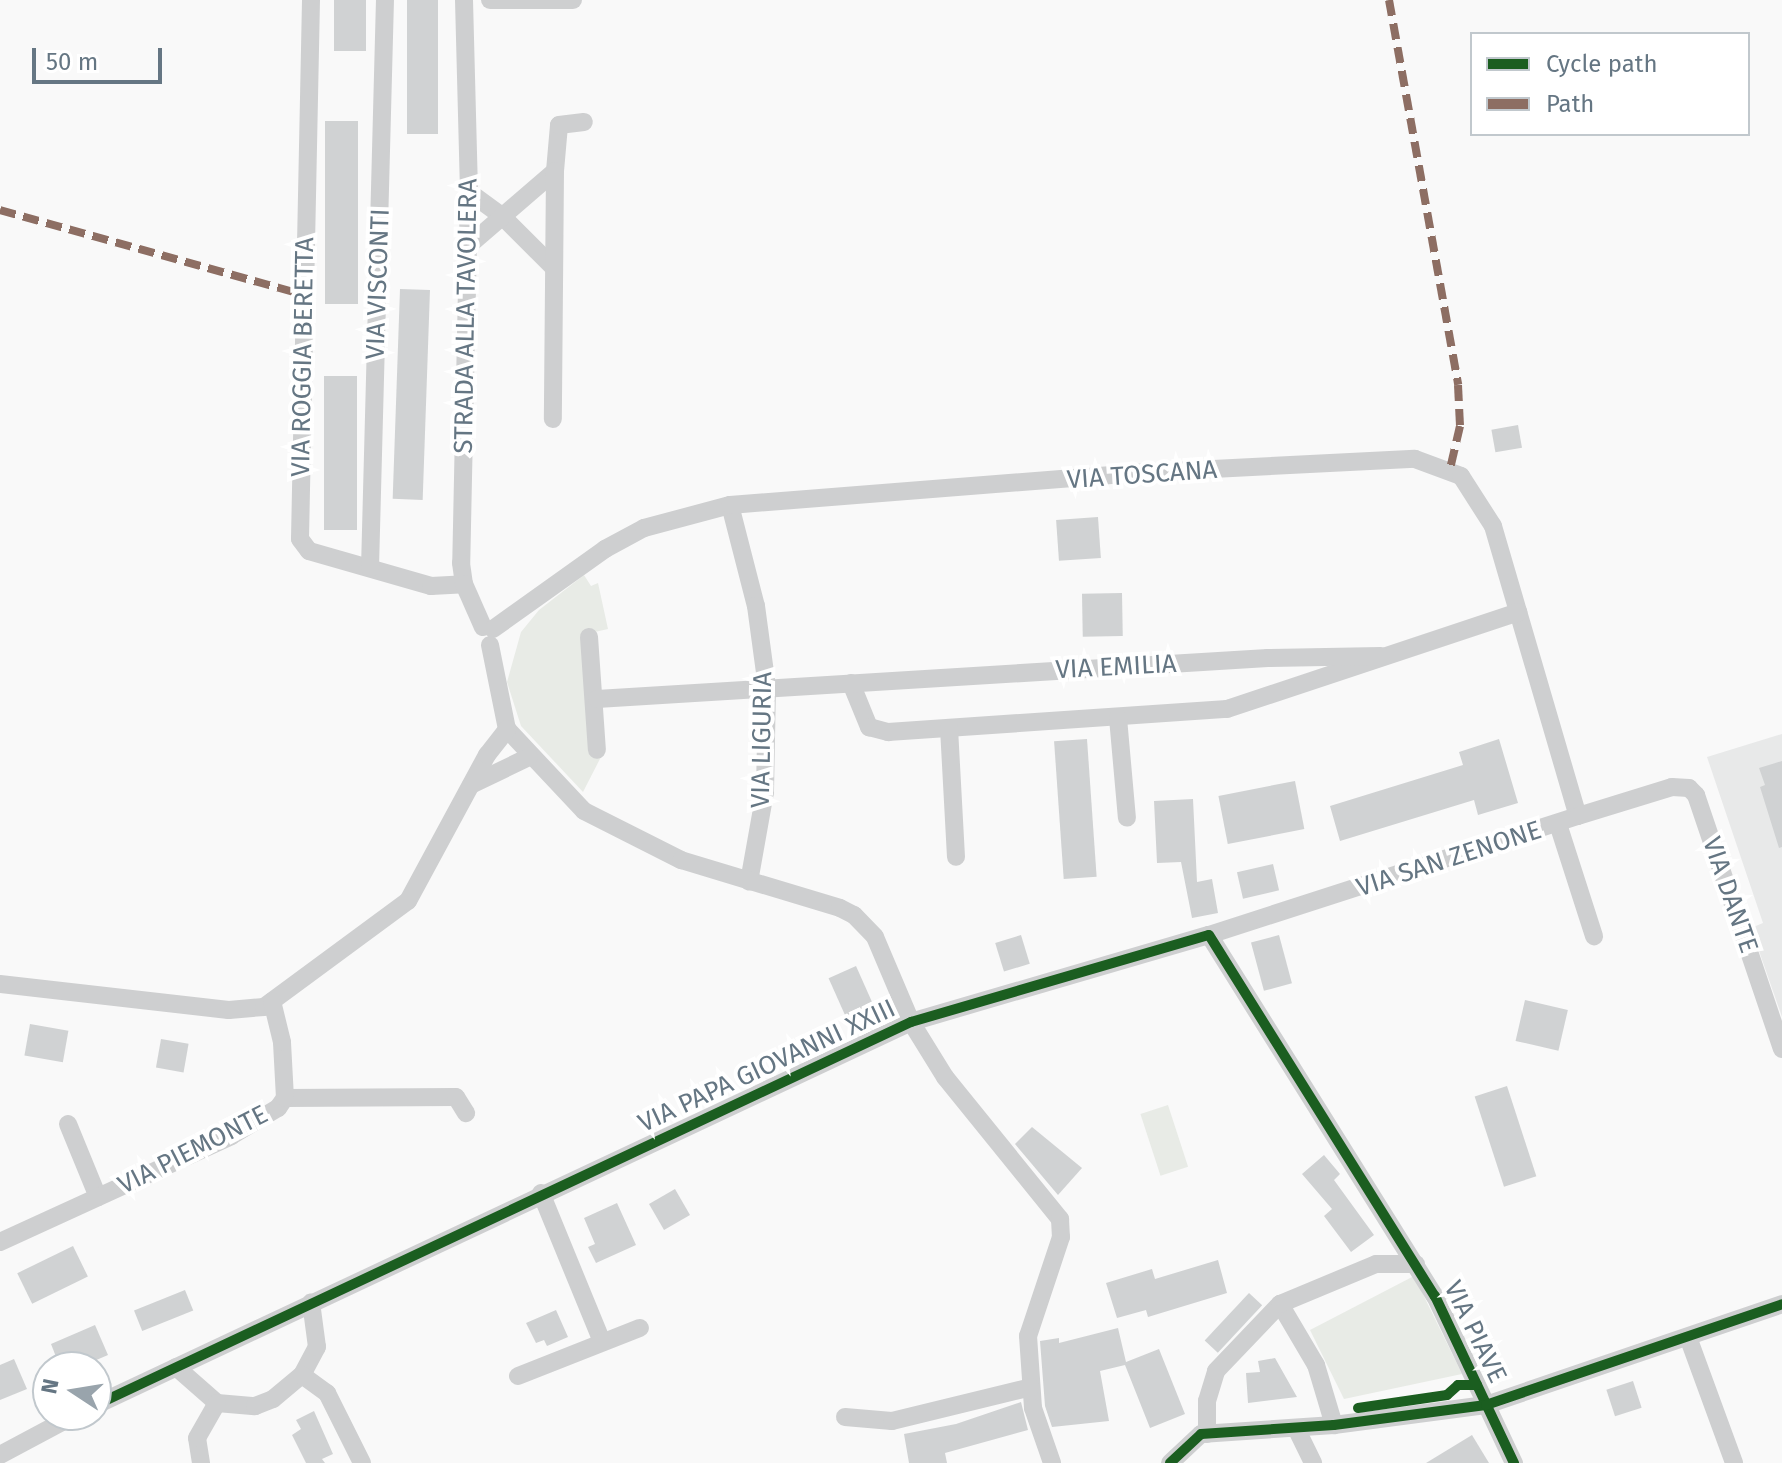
<!DOCTYPE html>
<style>
body{margin:0}
#map{position:relative;width:1782px;height:1463px;overflow:hidden;background:#f9f9f9;font-family:"Fira Sans",sans-serif}
div>[style]{position:absolute}
[style*='--x']{left:calc(var(--x)*1px);top:calc(var(--y)*1px);width:calc(var(--w)*1px);rotate:calc(var(--a)*1deg)}
.built>*{inset:0;background:#e8e9e9}
.green>*{inset:0;background:#e8ebe6;transform-origin:0 0}
.building>*{inset:0;background:#d0d2d3;transform-origin:0 0}
.street>*{height:18px;margin:-9px;padding:0 9px;transform-origin:9px;border-radius:9px;background:#cecfd0}
.quiet>*{height:8px;margin-top:-4px;transform-origin:0;background:repeating-linear-gradient(90deg,#8d6e63 0 16px,transparent 0 24px)}
.cycleway>*{height:10px;margin:-5px;padding:0 5px;transform-origin:5px;border-radius:5px;background:#1b5e20}
span{translate:-50% -50%;white-space:nowrap;text-align:center;line-height:1.15;-webkit-text-stroke:8px #fff;paint-order:stroke}
.street-label{font-size:26px;color:#657683}
.legend{position:absolute;left:1470px;top:32px;width:280px;height:104px;box-sizing:border-box;background:#fff;border:2px solid #c1c8cd;margin:0;padding:10px 14px;list-style:none;font-size:24px;color:#657683}
.legend li{display:flex;align-items:center;gap:16px;height:40px}
.legend b{width:40px;border:2px solid #c1c8cd}
.north{position:absolute;left:32px;top:1351px;width:80px;height:80px;box-sizing:border-box;background:#fff;border:2px solid #c1c8cd;border-radius:50%;rotate:282deg;font-size:22px;font-weight:700;line-height:32px;text-align:center;color:#657683}
.north::after{content:'';display:block;margin:auto;width:28px;height:36px;background:#99a4ac;clip-path:polygon(50% 0,100% 100%,50% 72%,0 100%)}
.scale{position:absolute;left:32px;top:48px;width:130px;height:36px;box-sizing:border-box;border:4px solid #657683;border-top:0;padding-left:10px;font-size:24px;line-height:28px;white-space:nowrap;color:#657683;-webkit-text-stroke:6px #fff;paint-order:stroke}
</style>
<div id="map">
<div class="built">
<div style="clip-path:polygon(1782px 734px,1782px 1017px,1751px 928px,1763px 923px,1707px 757px)"></div>
</div>
<div class="green">
<div style="clip-path:polygon(584px 575px,591px 586px,598px 583px,608px 629px,586px 634px,603px 753px,583px 792px,521px 726px,507px 682px,521px 632px,539px 610px)"></div>
<div style="left:1168px;top:1105px;width:65px;height:29px;rotate:72deg"></div>
<div style="clip-path:polygon(1414px 1276px,1462px 1374px,1344px 1399px,1310px 1330px)"></div>
</div>
<div class="building">
<div style="left:334px;top:0;width:32px;height:51px"></div>
<div style="left:407px;top:0;width:31px;height:134px"></div>
<div style="left:325px;top:121px;width:33px;height:183px"></div>
<div style="left:400px;top:289px;width:30px;height:210px;rotate:2deg"></div>
<div style="left:324px;top:376px;width:33px;height:154px"></div>
<div style="left:1518px;top:425px;width:23px;height:27px;rotate:80deg"></div>
<div style="left:1098px;top:517px;width:41px;height:42px;rotate:86deg"></div>
<div style="left:1122px;top:593px;width:43px;height:40px;rotate:89deg"></div>
<div style="left:1087px;top:739px;width:138px;height:33px;rotate:86deg"></div>
<div style="clip-path:polygon(1499px 739px,1518px 803px,1478px 815px,1474px 800px,1340px 841px,1330px 806px,1463px 765px,1459px 752px)"></div>
<div style="clip-path:polygon(1782px 761px,1782px 847px,1779px 848px,1760px 787px,1765px 785px,1759px 768px)"></div>
<div style="left:1295px;top:781px;width:49px;height:78px;rotate:79deg"></div>
<div style="clip-path:polygon(1193px 799px,1197px 882px,1212px 879px,1218px 913px,1192px 918px,1181px 862px,1157px 863px,1154px 801px)"></div>
<div style="left:1273px;top:864px;width:27px;height:37px;rotate:77deg"></div>
<div style="left:1021px;top:935px;width:30px;height:27px;rotate:73deg"></div>
<div style="left:1279px;top:935px;width:50px;height:29px;rotate:75deg"></div>
<div style="left:856px;top:966px;width:49px;height:30px;rotate:66deg"></div>
<div style="left:1525px;top:1000px;width:44px;height:42px;rotate:13deg"></div>
<div style="left:30px;top:1024px;width:39px;height:32px;rotate:10deg"></div>
<div style="left:161px;top:1039px;width:28px;height:29px;rotate:10deg"></div>
<div style="left:1507px;top:1086px;width:95px;height:34px;rotate:72deg"></div>
<div style="clip-path:polygon(1032px 1127px,1082px 1168px,1058px 1195px,1015px 1144px)"></div>
<div style="clip-path:polygon(1324px 1155px,1340px 1174px,1334px 1180px,1374px 1235px,1351px 1252px,1324px 1216px,1332px 1209px,1302px 1174px)"></div>
<div style="left:675px;top:1189px;width:30px;height:30px;rotate:60deg"></div>
<div style="clip-path:polygon(617px 1203px,636px 1245px,596px 1263px,588px 1247px,595px 1244px,584px 1218px)"></div>
<div style="left:73px;top:1246px;width:34px;height:62px;rotate:64deg"></div>
<div style="clip-path:polygon(1218px 1260px,1227px 1293px,1148px 1317px,1146px 1310px,1117px 1318px,1106px 1283px,1152px 1269px,1155px 1279px)"></div>
<div style="left:185px;top:1290px;width:22px;height:55px;rotate:68deg"></div>
<div style="left:1249px;top:1293px;width:18px;height:65px;rotate:43deg"></div>
<div style="clip-path:polygon(556px 1310px,568px 1337px,547px 1346px,544px 1340px,536px 1343px,526px 1323px)"></div>
<div style="clip-path:polygon(95px 1325px,108px 1355px,80px 1367px,60px 1367px,51px 1344px)"></div>
<div style="clip-path:polygon(1118px 1328px,1126px 1362px,1159px 1349px,1185px 1414px,1150px 1428px,1125px 1365px,1100px 1371px,1109px 1421px,1052px 1427px,1045px 1406px,1040px 1341px,1059px 1338px,1059px 1343px)"></div>
<div style="clip-path:polygon(1275px 1358px,1297px 1397px,1248px 1403px,1246px 1373px,1260px 1372px,1258px 1361px)"></div>
<div style="clip-path:polygon(14px 1359px,27px 1389px,0 1400px,0 1365px)"></div>
<div style="left:1633px;top:1381px;width:28px;height:28px;rotate:72deg"></div>
<div style="clip-path:polygon(1021px 1402px,1028px 1430px,945px 1453px,947px 1463px,909px 1463px,904px 1434px,956px 1424px)"></div>
<div style="clip-path:polygon(314px 1411px,333px 1454px,322px 1459px,325px 1463px,306px 1463px,292px 1435px,301px 1429px,296px 1420px)"></div>
<div style="clip-path:polygon(1472px 1435px,1489px 1463px,1426px 1463px)"></div>
</div>
<div class="street">
<div style="--x:311;--y:0;--w:539;--a:91.17"></div>
<div style="--x:300;--y:539;--w:15;--a:53"></div>
<div style="--x:309;--y:551;--w:127;--a:16"></div>
<div style="--x:431;--y:586;--w:33;--a:-3"></div>
<div style="--x:464;--y:0;--w:192;--a:88.5"></div>
<div style="--x:469;--y:192;--w:371;--a:91.2"></div>
<div style="--x:461;--y:563;--w:21;--a:82"></div>
<div style="--x:464;--y:584;--w:47;--a:66.2"></div>
<div style="--x:490;--y:0;--w:83;--a:0"></div>
<div style="--x:555;--y:171;--w:46;--a:-85"></div>
<div style="--x:559;--y:125;--w:25;--a:-7"></div>
<div style="--x:469;--y:192;--w:42;--a:36.3"></div>
<div style="--x:503;--y:217;--w:71;--a:45"></div>
<div style="--x:467;--y:247;--w:116;--a:-40.8"></div>
<div style="--x:555;--y:171;--w:248;--a:90.5"></div>
<div style="--x:730;--y:505;--w:104;--a:75.6"></div>
<div style="--x:756;--y:606;--w:82;--a:82.3"></div>
<div style="--x:767;--y:687;--w:105;--a:91.1"></div>
<div style="--x:765;--y:792;--w:91;--a:100.1"></div>
<div style="--x:370;--y:568;--w:568;--a:-88.49"></div>
<div style="--x:493;--y:629;--w:138;--a:-35.5"></div>
<div style="--x:605;--y:549;--w:44;--a:-28.3"></div>
<div style="--x:644;--y:528;--w:89;--a:-15"></div>
<div style="--x:730;--y:505;--w:405;--a:-4.5"></div>
<div style="--x:1134;--y:473;--w:281;--a:-2.9"></div>
<div style="--x:1415;--y:459;--w:49;--a:20.3"></div>
<div style="--x:1461;--y:476;--w:59;--a:57.4"></div>
<div style="--x:1493;--y:526;--w:302;--a:73.7"></div>
<div style="--x:589;--y:637;--w:113;--a:86"></div>
<div style="--x:490;--y:645;--w:86;--a:78.6"></div>
<div style="--x:507;--y:729;--w:112;--a:46.8"></div>
<div style="--x:584;--y:811;--w:109;--a:26.8"></div>
<div style="--x:681;--y:860;--w:166;--a:16.8"></div>
<div style="--x:840;--y:908;--w:16;--a:27"></div>
<div style="--x:854;--y:915;--w:30;--a:46"></div>
<div style="--x:875;--y:937;--w:92;--a:67"></div>
<div style="--x:911;--y:1022;--w:65;--a:58.3"></div>
<div style="--x:945;--y:1077;--w:183;--a:51"></div>
<div style="--x:1060;--y:1219;--w:18;--a:87"></div>
<div style="--x:1061;--y:1237;--w:104;--a:108.4"></div>
<div style="--x:1028;--y:1336;--w:72;--a:86"></div>
<div style="--x:1033;--y:1408;--w:58;--a:70.9"></div>
<div style="--x:851;--y:683;--w:48;--a:67.8"></div>
<div style="--x:869;--y:727;--w:20;--a:15"></div>
<div style="--x:888;--y:732;--w:340;--a:-3.9"></div>
<div style="--x:1227;--y:709;--w:307;--a:-18.4"></div>
<div style="--x:597;--y:699;--w:672;--a:-3.5"></div>
<div style="--x:1268;--y:658;--w:113;--a:-1"></div>
<div style="--x:1118;--y:718;--w:100;--a:84.9"></div>
<div style="--x:949;--y:728;--w:129;--a:86.9"></div>
<div style="--x:471;--y:785;--w:64;--a:-25.8"></div>
<div style="--x:1558;--y:824;--w:118;--a:72.2"></div>
<div style="--x:1209;--y:935;--w:388;--a:-17.9"></div>
<div style="--x:1578;--y:816;--w:98;--a:-17.1"></div>
<div style="--x:1672;--y:787;--w:17;--a:3"></div>
<div style="--x:1689;--y:788;--w:10;--a:45"></div>
<div style="--x:1696;--y:795;--w:268;--a:71.3"></div>
<div style="--x:0;--y:984;--w:230;--a:6.5"></div>
<div style="--x:229;--y:1010;--w:35;--a:-5"></div>
<div style="--x:264;--y:1007;--w:179;--a:-36.4"></div>
<div style="--x:408;--y:901;--w:166;--a:-61.6"></div>
<div style="--x:487;--y:755;--w:33;--a:-52"></div>
<div style="--x:285;--y:1098;--w:171;--a:-0.3"></div>
<div style="--x:456;--y:1097;--w:19;--a:58"></div>
<div style="--x:68;--y:1124;--w:79;--a:67.7"></div>
<div style="--x:541;--y:1193;--w:161;--a:67.7"></div>
<div style="--x:0;--y:1242;--w:254;--a:-24.6"></div>
<div style="--x:231;--y:1136;--w:55;--a:-30.8"></div>
<div style="--x:278;--y:1108;--w:12;--a:-55"></div>
<div style="--x:285;--y:1098;--w:56;--a:-93.1"></div>
<div style="--x:282;--y:1042;--w:42;--a:-103.7"></div>
<div style="--x:1280;--y:1304;--w:71;--a:59.5"></div>
<div style="--x:1316;--y:1365;--w:63;--a:73.3"></div>
<div style="--x:1688;--y:1337;--w:134;--a:69.9"></div>
<div style="--x:176;--y:1367;--w:55;--a:41.3"></div>
<div style="--x:217;--y:1403;--w:38;--a:5"></div>
<div style="--x:255;--y:1406;--w:19;--a:-21"></div>
<div style="--x:273;--y:1399;--w:38;--a:-40"></div>
<div style="--x:302;--y:1375;--w:32;--a:-62"></div>
<div style="--x:317;--y:1347;--w:45;--a:-97.6"></div>
<div style="--x:302;--y:1375;--w:31;--a:36"></div>
<div style="--x:327;--y:1393;--w:78;--a:63.4"></div>
<div style="--x:518;--y:1376;--w:131;--a:-21.5"></div>
<div style="--x:96;--y:1405;--w:901;--a:-25.17"></div>
<div style="--x:911;--y:1022;--w:310;--a:-16.3"></div>
<div style="--x:1209;--y:935;--w:426;--a:58"></div>
<div style="--x:1435;--y:1296;--w:185;--a:64.7"></div>
<div style="--x:845;--y:1417;--w:47;--a:4.9"></div>
<div style="--x:892;--y:1421;--w:143;--a:-13.7"></div>
<div style="--x:1296;--y:1428;--w:39;--a:64"></div>
<div style="--x:1207;--y:1434;--w:33;--a:-90"></div>
<div style="--x:1207;--y:1401;--w:31;--a:-73"></div>
<div style="--x:1216;--y:1371;--w:93;--a:-46.3"></div>
<div style="--x:1280;--y:1304;--w:104;--a:-22.6"></div>
<div style="--x:1376;--y:1264;--w:40;--a:0"></div>
<div style="--x:0;--y:1455;--w:85;--a:-28.1"></div>
<div style="--x:201;--y:1463;--w:25;--a:-99"></div>
<div style="--x:197;--y:1438;--w:40;--a:-60.3"></div>
<div style="--x:1170;--y:1463;--w:42;--a:-43.1"></div>
<div style="--x:1201;--y:1434;--w:133;--a:-3.9"></div>
<div style="--x:1334;--y:1425;--w:153;--a:-7.5"></div>
<div style="--x:1486;--y:1405;--w:313;--a:-18.8"></div>
</div>
<div class="quiet">
<div style="--x:1389;--y:0;--w:391;--a:79.8"></div>
<div style="--x:1458;--y:385;--w:41;--a:87.2"></div>
<div style="--x:1460;--y:426;--w:44;--a:103.1"></div>
<div style="--x:0;--y:210;--w:316;--a:15.6"></div>
</div>
<div class="cycleway">
<div style="--x:96;--y:1405;--w:901;--a:-25.17"></div>
<div style="--x:911;--y:1022;--w:310;--a:-16.3"></div>
<div style="--x:1209;--y:935;--w:426;--a:58"></div>
<div style="--x:1435;--y:1296;--w:185;--a:64.7"></div>
<div style="--x:1358;--y:1408;--w:90;--a:-8.3"></div>
<div style="--x:1447;--y:1395;--w:15;--a:-42"></div>
<div style="--x:1458;--y:1385;--w:19;--a:0"></div>
<div style="--x:1170;--y:1463;--w:42;--a:-43.1"></div>
<div style="--x:1201;--y:1434;--w:133;--a:-3.9"></div>
<div style="--x:1334;--y:1425;--w:153;--a:-7.5"></div>
<div style="--x:1486;--y:1405;--w:313;--a:-18.8"></div>
</div>
<div class="street-label">
<span style="left:378px;top:284px;rotate:-88deg">VIA VISCONTI</span>
<span style="left:466px;top:316px;rotate:-89deg">STRADA ALLA TAVOLERA</span>
<span style="left:303px;top:357px;rotate:-89deg">VIA ROGGIA BERETTA</span>
<span style="left:1142px;top:475px;rotate:-4deg">VIA TOSCANA</span>
<span style="left:1116px;top:667px;rotate:-3deg">VIA EMILIA</span>
<span style="left:762px;top:740px;rotate:-89deg">VIA LIGURIA</span>
<span style="left:1449px;top:859px;rotate:-18deg">VIA SAN ZENONE</span>
<span style="left:1730px;top:895px;rotate:71deg">VIA DANTE</span>
<span style="left:767px;top:1066px;rotate:-25deg">VIA PAPA GIOVANNI XXIII</span>
<span style="left:193px;top:1150px;rotate:-27deg">VIA PIEMONTE</span>
<span style="left:1475px;top:1332px;rotate:64deg">VIA PIAVE</span>
</div>
<ul class="legend">
<li><b style="height:10px;background:#1b5e20"></b>Cycle path</li>
<li><b style="height:10px;background:#8d6e63"></b>Path</li>
</ul>
<div class="north">N</div>
<div class="scale">50 m</div>
</div>
